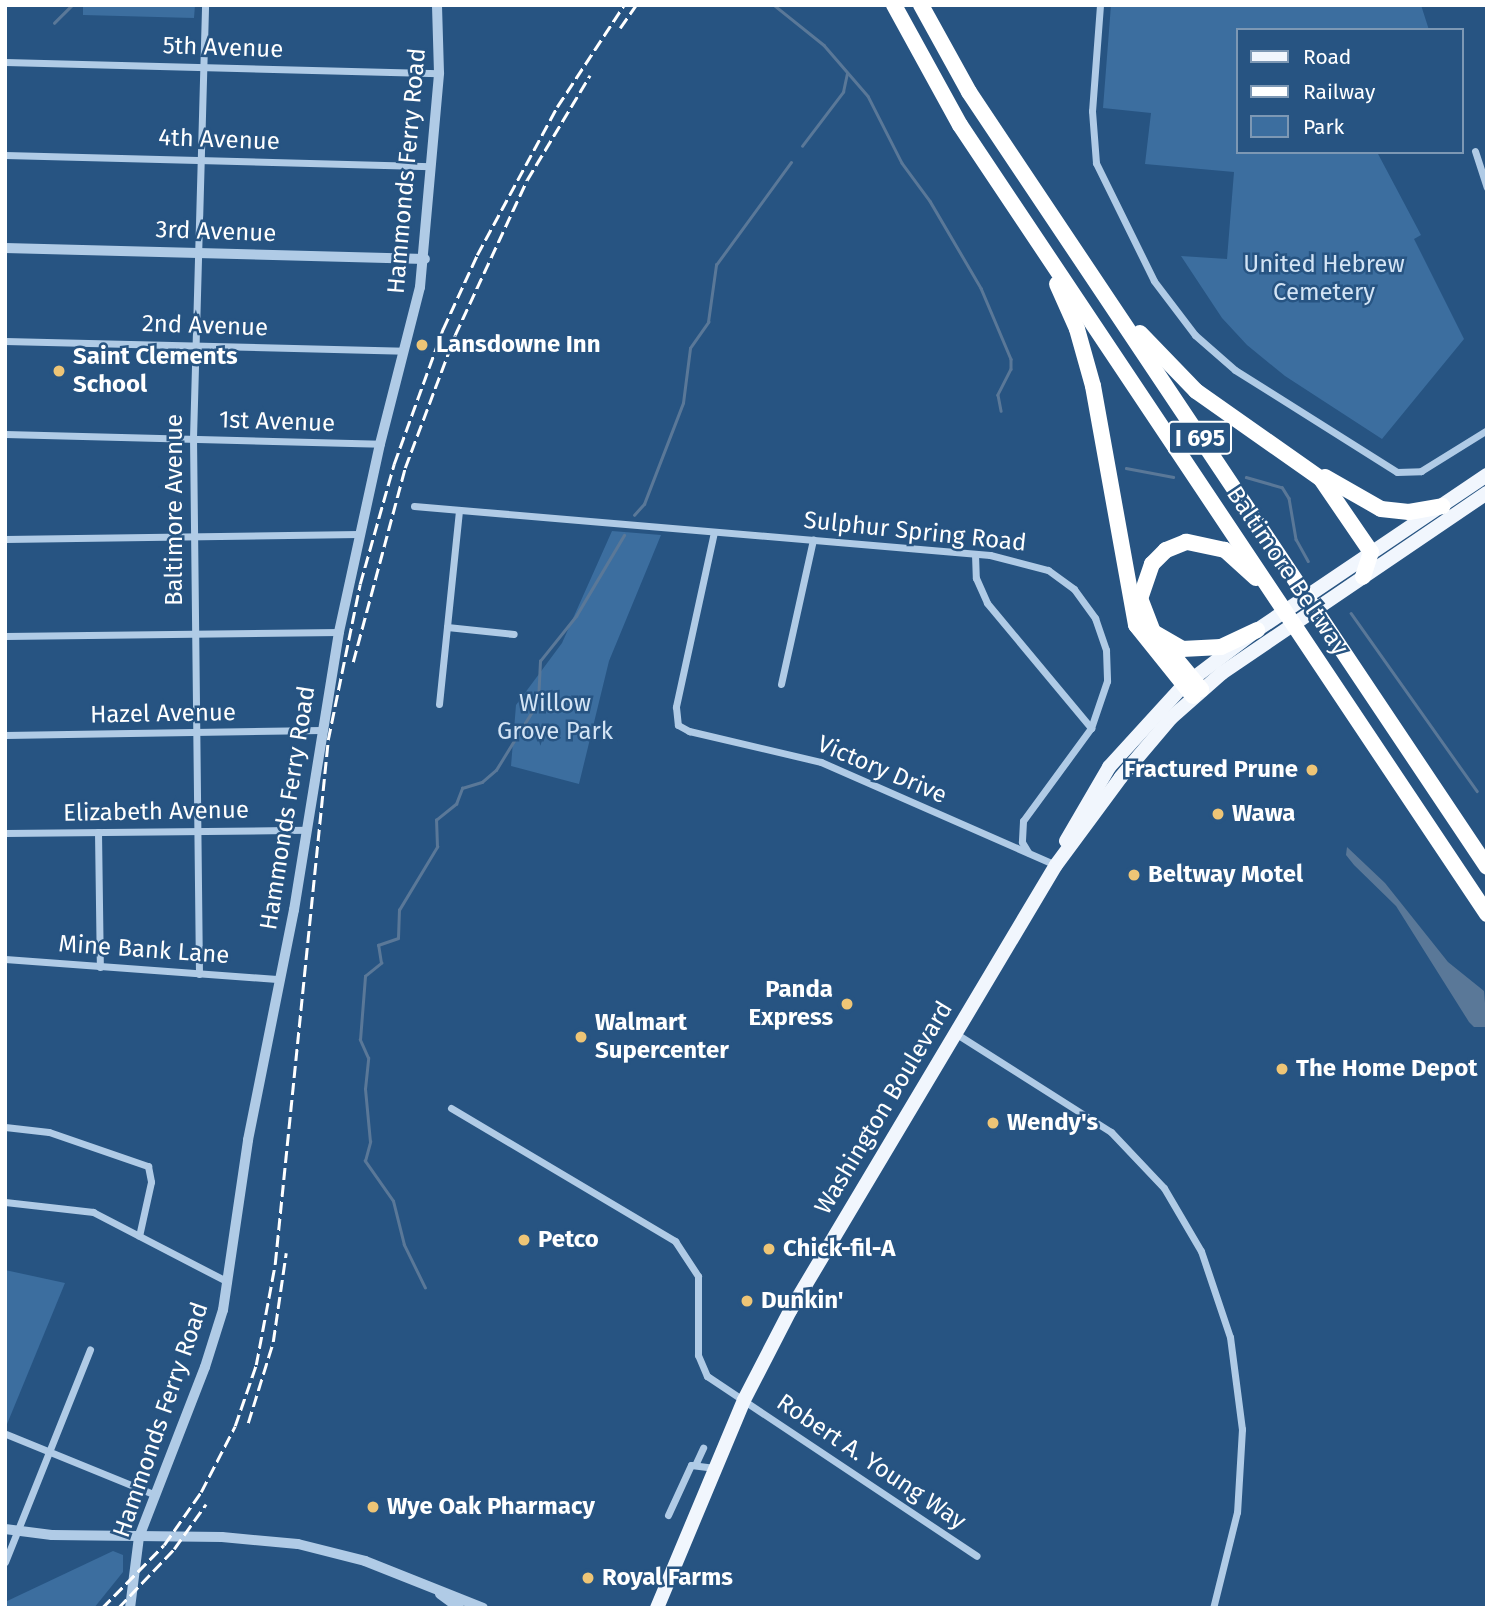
<!DOCTYPE html>
<style>
body{margin:0}
#map{position:relative;width:1492px;height:1613px;overflow:hidden;background:#275482;font-family:"Fira Sans",sans-serif}
div>[style]{position:absolute}
[style*='--x']{left:calc(var(--x)*1px);top:calc(var(--y)*1px);width:calc(var(--w)*1px);rotate:calc(var(--a)*1deg)}
.green>*{inset:0;background:#3c6e9f}
.water>*{inset:0;background:#5a7898}
.stream>*{height:2.5px;margin:-1.25px;padding:0 1.25px;transform-origin:1.25px;border-radius:1.25px;background:#5a7898}
.minor>*{height:7px;margin:-3.5px;padding:0 3.5px;transform-origin:3.5px;border-radius:3.5px;background:#b0cbe6}
.tertiary>*{height:10px;margin:-5px;padding:0 5px;transform-origin:5px;border-radius:5px;background:#b0cbe6}
.primary>*{height:14px;margin:-7px;padding:0 7px;transform-origin:7px;border-radius:7px;background:#f1f6fd}
.motorway>*{height:16px;margin:-8px;padding:0 8px;transform-origin:8px;border-radius:8px;background:#fff}
.rail>*{height:2.5px;margin-top:-1.25px;transform-origin:0;background:repeating-linear-gradient(90deg,#fff 0 12px,transparent 0 17px)}
.dots>*{width:19px;height:19px;translate:-50% -50%;box-sizing:border-box;border:4px solid #275482;border-radius:50%}
span{translate:-50% -50%;white-space:nowrap;text-align:center;line-height:1.15;-webkit-text-stroke:5px #275482;paint-order:stroke}
.shield-label span{padding:2px 5px;background:#275482;border:2px solid;border-radius:5px;-webkit-text-stroke-width:0}
.shield-label{font-size:23px;color:#fff;font-weight:700}
.street-label{font-size:24px;color:#fff}
.park-label{font-size:24px;color:#d3e4f5}
.poi-label{font-size:24px;color:#fff;font-weight:700}
.left{translate:0 -50%;text-align:left}
.right{translate:-100% -50%;text-align:right}
.frame{position:absolute;inset:0;border:7px solid #fff;pointer-events:none}
.legend{position:absolute;left:1236px;top:28px;width:228px;height:126px;box-sizing:border-box;background:#275482;border:2px solid #7d98b4;margin:0;padding:9px 12px;list-style:none;font-size:21px;color:#fff}
.legend li{display:flex;align-items:center;gap:14px;height:35px}
.legend b{width:35px;border:2px solid #7d98b4}
</style>
<div id="map">
<div class="green">
<div style="clip-path:polygon(83px 5px,195px 5px,194px 18px,83px 15px)"></div>
<div style="clip-path:polygon(1111px 5px,1421px 5px,1429px 30px,1238px 30px,1238px 152px,1377px 152px,1421px 235px,1414px 239px,1464px 339px,1382px 439px,1285px 376px,1247px 345px,1222px 318px,1181px 256px,1227px 259px,1234px 172px,1145px 164px,1151px 113px,1103px 108px)"></div>
<div style="clip-path:polygon(612px 531px,661px 535px,609px 661px,579px 784px,511px 766px,516px 705px,562px 643px)"></div>
<div style="clip-path:polygon(5px 1270px,65px 1283px,5px 1429px)"></div>
<div style="clip-path:polygon(113px 1551px,123px 1555px,123px 1572px,94px 1608px,5px 1608px,5px 1602px)"></div>
</div>
<div class="water">
<div style="clip-path:polygon(1347px 847px,1385px 883px,1448px 962px,1484px 991px,1487px 1027px,1474px 1027px,1469px 1022px,1396px 906px,1354px 865px,1346px 855px)"></div>
</div>
<div class="stream">
<div style="--x:774;--y:5;--w:64;--a:38.7"></div>
<div style="--x:824;--y:45;--w:67;--a:49.2"></div>
<div style="--x:868;--y:96;--w:75;--a:63.1"></div>
<div style="--x:902;--y:163;--w:47;--a:53.6"></div>
<div style="--x:930;--y:201;--w:101;--a:59.6"></div>
<div style="--x:981;--y:288;--w:77;--a:67.1"></div>
<div style="--x:1011;--y:359;--w:10;--a:90"></div>
<div style="--x:1011;--y:369;--w:29;--a:117"></div>
<div style="--x:998;--y:395;--w:16;--a:79"></div>
<div style="--x:54;--y:23;--w:25;--a:-45"></div>
<div style="--x:802;--y:146;--w:68;--a:-52.8"></div>
<div style="--x:843;--y:92;--w:19;--a:-78"></div>
<div style="--x:1126;--y:468;--w:48;--a:10.8"></div>
<div style="--x:1246;--y:477;--w:37;--a:16"></div>
<div style="--x:1282;--y:487;--w:13;--a:58"></div>
<div style="--x:1289;--y:498;--w:42;--a:80.3"></div>
<div style="--x:1296;--y:539;--w:25;--a:61"></div>
<div style="--x:634;--y:515;--w:15;--a:-48"></div>
<div style="--x:644;--y:504;--w:108;--a:-68.9"></div>
<div style="--x:683;--y:403;--w:55;--a:-82.7"></div>
<div style="--x:690;--y:348;--w:32;--a:-55"></div>
<div style="--x:708;--y:322;--w:58;--a:-82"></div>
<div style="--x:716;--y:265;--w:127;--a:-53.9"></div>
<div style="--x:1351;--y:613;--w:218;--a:54.7"></div>
<div style="--x:425;--y:1288;--w:48;--a:-116"></div>
<div style="--x:404;--y:1245;--w:45;--a:-104"></div>
<div style="--x:393;--y:1201;--w:49;--a:-125"></div>
<div style="--x:365;--y:1161;--w:20;--a:-75"></div>
<div style="--x:370;--y:1142;--w:53;--a:-95.4"></div>
<div style="--x:365;--y:1089;--w:31;--a:-84"></div>
<div style="--x:368;--y:1058;--w:20;--a:-114"></div>
<div style="--x:360;--y:1040;--w:64;--a:-85.5"></div>
<div style="--x:365;--y:976;--w:21;--a:-39"></div>
<div style="--x:381;--y:963;--w:18;--a:-99"></div>
<div style="--x:378;--y:945;--w:21;--a:-19"></div>
<div style="--x:398;--y:938;--w:28;--a:-88"></div>
<div style="--x:399;--y:910;--w:74;--a:-58.9"></div>
<div style="--x:437;--y:847;--w:27;--a:-92"></div>
<div style="--x:436;--y:820;--w:26;--a:-39"></div>
<div style="--x:456;--y:804;--w:17;--a:-69"></div>
<div style="--x:462;--y:788;--w:21;--a:-17"></div>
<div style="--x:482;--y:782;--w:18;--a:-41"></div>
<div style="--x:496;--y:770;--w:80;--a:-58.3"></div>
<div style="--x:538;--y:702;--w:41;--a:-87.2"></div>
<div style="--x:540;--y:661;--w:58;--a:-51.3"></div>
<div style="--x:576;--y:616;--w:94;--a:-59.3"></div>
</div>
<div class="minor">
<div style="--x:1100;--y:5;--w:106;--a:94.3"></div>
<div style="--x:1092;--y:111;--w:52;--a:85.6"></div>
<div style="--x:1096;--y:163;--w:131;--a:63.8"></div>
<div style="--x:1154;--y:281;--w:68;--a:52.8"></div>
<div style="--x:1195;--y:335;--w:53;--a:41.2"></div>
<div style="--x:1235;--y:370;--w:191;--a:32.2"></div>
<div style="--x:1397;--y:472;--w:24;--a:-2"></div>
<div style="--x:1421;--y:471;--w:78;--a:-31.8"></div>
<div style="--x:5;--y:62;--w:434;--a:1.5"></div>
<div style="--x:1475;--y:151;--w:38;--a:72"></div>
<div style="--x:5;--y:155;--w:426;--a:1.5"></div>
<div style="--x:5;--y:341;--w:399;--a:1.4"></div>
<div style="--x:5;--y:434;--w:375;--a:1.5"></div>
<div style="--x:414;--y:506;--w:578;--a:4.86"></div>
<div style="--x:990;--y:555;--w:60;--a:14.5"></div>
<div style="--x:1048;--y:570;--w:32;--a:36"></div>
<div style="--x:1074;--y:589;--w:36;--a:54"></div>
<div style="--x:1095;--y:618;--w:34;--a:71"></div>
<div style="--x:1106;--y:650;--w:31;--a:88"></div>
<div style="--x:1107;--y:681;--w:50;--a:108.8"></div>
<div style="--x:1091;--y:728;--w:115;--a:126.2"></div>
<div style="--x:1023;--y:821;--w:21;--a:93"></div>
<div style="--x:1022;--y:842;--w:12;--a:59"></div>
<div style="--x:714;--y:532;--w:179;--a:102.3"></div>
<div style="--x:676;--y:707;--w:18;--a:84"></div>
<div style="--x:678;--y:725;--w:13;--a:29"></div>
<div style="--x:689;--y:731;--w:136;--a:13.2"></div>
<div style="--x:821;--y:762;--w:257;--a:23.7"></div>
<div style="--x:5;--y:539;--w:354;--a:-0.8"></div>
<div style="--x:975;--y:554;--w:24;--a:88"></div>
<div style="--x:976;--y:578;--w:27;--a:66"></div>
<div style="--x:987;--y:603;--w:163;--a:50.2"></div>
<div style="--x:447;--y:627;--w:67;--a:6"></div>
<div style="--x:5;--y:636;--w:334;--a:-0.7"></div>
<div style="--x:781;--y:684;--w:148;--a:-77.5"></div>
<div style="--x:439;--y:704;--w:195;--a:-84.1"></div>
<div style="--x:5;--y:735;--w:316;--a:-0.9"></div>
<div style="--x:98;--y:832;--w:135;--a:89.2"></div>
<div style="--x:5;--y:833;--w:302;--a:-0.6"></div>
<div style="--x:5;--y:959;--w:276;--a:4.2"></div>
<div style="--x:199;--y:974;--w:536;--a:-90.64"></div>
<div style="--x:193;--y:438;--w:433;--a:-88.4"></div>
<div style="--x:955;--y:1033;--w:185;--a:32.4"></div>
<div style="--x:1111;--y:1132;--w:77;--a:46.6"></div>
<div style="--x:1164;--y:1188;--w:73;--a:59.6"></div>
<div style="--x:1201;--y:1251;--w:91;--a:71.4"></div>
<div style="--x:1230;--y:1337;--w:93;--a:82.6"></div>
<div style="--x:1242;--y:1429;--w:83;--a:93.4"></div>
<div style="--x:1237;--y:1512;--w:99;--a:104"></div>
<div style="--x:451;--y:1108;--w:261;--a:30.7"></div>
<div style="--x:675;--y:1241;--w:42;--a:56.7"></div>
<div style="--x:698;--y:1276;--w:79;--a:90"></div>
<div style="--x:698;--y:1355;--w:23;--a:67"></div>
<div style="--x:707;--y:1376;--w:324;--a:33.7"></div>
<div style="--x:5;--y:1127;--w:44;--a:6.5"></div>
<div style="--x:49;--y:1132;--w:105;--a:19"></div>
<div style="--x:148;--y:1166;--w:16;--a:79"></div>
<div style="--x:151;--y:1182;--w:55;--a:102.5"></div>
<div style="--x:5;--y:1202;--w:89;--a:6.5"></div>
<div style="--x:93;--y:1212;--w:152;--a:27.4"></div>
<div style="--x:6;--y:1434;--w:159;--a:22.2"></div>
<div style="--x:696;--y:1463;--w:17;--a:-65"></div>
<div style="--x:668;--y:1515;--w:55;--a:-65.3"></div>
<div style="--x:691;--y:1465;--w:24;--a:7"></div>
<div style="--x:5;--y:1562;--w:229;--a:-68.2"></div>
</div>
<div class="tertiary">
<div style="--x:5;--y:248;--w:420;--a:1.5"></div>
<div style="--x:5;--y:1529;--w:47;--a:7.3"></div>
<div style="--x:52;--y:1535;--w:170;--a:0.7"></div>
<div style="--x:222;--y:1537;--w:76;--a:5.3"></div>
<div style="--x:298;--y:1544;--w:69;--a:14.2"></div>
<div style="--x:365;--y:1561;--w:127;--a:21.7"></div>
<div style="--x:440;--y:1594;--w:24;--a:36"></div>
<div style="--x:130;--y:1608;--w:72;--a:-82.8"></div>
<div style="--x:139;--y:1537;--w:182;--a:-68.8"></div>
<div style="--x:205;--y:1367;--w:60;--a:-72.5"></div>
<div style="--x:223;--y:1310;--w:172;--a:-81.6"></div>
<div style="--x:248;--y:1140;--w:235;--a:-78.7"></div>
<div style="--x:294;--y:910;--w:282;--a:-80.8"></div>
<div style="--x:339;--y:632;--w:192;--a:-77.7"></div>
<div style="--x:380;--y:444;--w:162;--a:-75.7"></div>
<div style="--x:420;--y:287;--w:215;--a:-84.9"></div>
<div style="--x:439;--y:73;--w:68;--a:-91.7"></div>
</div>
<div class="primary">
<div style="--x:1066;--y:841;--w:86;--a:-59.8"></div>
<div style="--x:1109;--y:767;--w:110;--a:-47.6"></div>
<div style="--x:1183;--y:686;--w:93;--a:-37.1"></div>
<div style="--x:1257;--y:630;--w:277;--a:-34"></div>
<div style="--x:657;--y:1608;--w:225;--a:-67.3"></div>
<div style="--x:744;--y:1400;--w:100;--a:-62.7"></div>
<div style="--x:790;--y:1311;--w:519;--a:-59.19"></div>
<div style="--x:1056;--y:865;--w:109;--a:-53.5"></div>
<div style="--x:1121;--y:777;--w:77;--a:-49.7"></div>
<div style="--x:1171;--y:718;--w:68;--a:-41.4"></div>
<div style="--x:1222;--y:673;--w:320;--a:-34.2"></div>
</div>
<div class="motorway">
<div style="--x:894;--y:5;--w:137;--a:61.2"></div>
<div style="--x:960;--y:125;--w:949;--a:56.26"></div>
<div style="--x:921;--y:5;--w:99;--a:61.1"></div>
<div style="--x:969;--y:92;--w:932;--a:56.24"></div>
<div style="--x:1057;--y:284;--w:49;--a:66"></div>
<div style="--x:1077;--y:329;--w:59;--a:74.3"></div>
<div style="--x:1093;--y:386;--w:243;--a:79.8"></div>
<div style="--x:1136;--y:625;--w:91;--a:51.2"></div>
<div style="--x:1140;--y:333;--w:81;--a:46"></div>
<div style="--x:1196;--y:391;--w:153;--a:35.1"></div>
<div style="--x:1321;--y:479;--w:88;--a:55.6"></div>
<div style="--x:1371;--y:552;--w:26;--a:108"></div>
<div style="--x:1325;--y:477;--w:64;--a:29.7"></div>
<div style="--x:1381;--y:509;--w:28;--a:6"></div>
<div style="--x:1409;--y:512;--w:34;--a:-10"></div>
<div style="--x:1256;--y:578;--w:42;--a:-137.9"></div>
<div style="--x:1225;--y:550;--w:40;--a:-168"></div>
<div style="--x:1186;--y:542;--w:22;--a:158"></div>
<div style="--x:1166;--y:550;--w:20;--a:135"></div>
<div style="--x:1152;--y:564;--w:36;--a:109"></div>
<div style="--x:1140;--y:598;--w:36;--a:69"></div>
<div style="--x:1153;--y:632;--w:34;--a:30"></div>
<div style="--x:1182;--y:649;--w:39;--a:-3"></div>
<div style="--x:1221;--y:647;--w:40;--a:-25"></div>
<div style="--x:1163;--y:643;--w:60;--a:50.4"></div>
</div>
<div class="rail">
<div style="--x:620;--y:28;--w:28;--a:-55"></div>
<div style="--x:353;--y:662;--w:201;--a:-75"></div>
<div style="--x:405;--y:468;--w:142;--a:-69.4"></div>
<div style="--x:455;--y:335;--w:171;--a:-65.1"></div>
<div style="--x:527;--y:180;--w:122;--a:-59"></div>
<div style="--x:248;--y:1423;--w:85;--a:-72.8"></div>
<div style="--x:273;--y:1342;--w:90;--a:-81.7"></div>
<div style="--x:102;--y:1608;--w:88;--a:-45.5"></div>
<div style="--x:164;--y:1545;--w:65;--a:-55.1"></div>
<div style="--x:201;--y:1492;--w:74;--a:-62.7"></div>
<div style="--x:235;--y:1426;--w:65;--a:-71"></div>
<div style="--x:256;--y:1365;--w:103;--a:-79.3"></div>
<div style="--x:275;--y:1264;--w:527;--a:-84.22"></div>
<div style="--x:328;--y:740;--w:159;--a:-78.4"></div>
<div style="--x:360;--y:584;--w:125;--a:-74.2"></div>
<div style="--x:394;--y:464;--w:144;--a:-70.1"></div>
<div style="--x:443;--y:329;--w:81;--a:-65.3"></div>
<div style="--x:477;--y:255;--w:168;--a:-61.6"></div>
<div style="--x:557;--y:107;--w:122;--a:-56.7"></div>
<div style="--x:118;--y:1608;--w:81;--a:-46.5"></div>
<div style="--x:174;--y:1549;--w:55;--a:-54.6"></div>
</div>
<div class="dots">
<div style="left:422px;top:345px;background:#eec576"></div>
<div style="left:59px;top:371px;background:#eec576"></div>
<div style="left:1312px;top:770px;background:#eec576"></div>
<div style="left:1218px;top:814px;background:#eec576"></div>
<div style="left:1134px;top:875px;background:#eec576"></div>
<div style="left:847px;top:1004px;background:#eec576"></div>
<div style="left:581px;top:1037px;background:#eec576"></div>
<div style="left:1282px;top:1069px;background:#eec576"></div>
<div style="left:993px;top:1123px;background:#eec576"></div>
<div style="left:524px;top:1240px;background:#eec576"></div>
<div style="left:769px;top:1249px;background:#eec576"></div>
<div style="left:747px;top:1301px;background:#eec576"></div>
<div style="left:373px;top:1507px;background:#eec576"></div>
<div style="left:588px;top:1578px;background:#eec576"></div>
</div>
<div class="shield-label">
<span style="left:1200px;top:438px">I 695</span>
</div>
<div class="street-label">
<span style="left:223px;top:48px;rotate:2deg">5th Avenue</span>
<span style="left:219px;top:140px;rotate:2deg">4th Avenue</span>
<span style="left:407px;top:171px;rotate:-85deg">Hammonds Ferry Road</span>
<span style="left:216px;top:232px;rotate:2deg">3rd Avenue</span>
<span style="left:205px;top:326px;rotate:2deg">2nd Avenue</span>
<span style="left:277px;top:422px;rotate:2deg">1st Avenue</span>
<span style="left:175px;top:510px;rotate:-90deg">Baltimore Avenue</span>
<span style="left:915px;top:532px;rotate:6deg">Sulphur Spring Road</span>
<span style="left:1287px;top:571px;rotate:56deg">Baltimore Beltway</span>
<span style="left:163px;top:714px;rotate:-1deg">Hazel Avenue</span>
<span style="left:882px;top:770px;rotate:23deg">Victory Drive</span>
<span style="left:288px;top:808px;rotate:-81deg">Hammonds Ferry Road</span>
<span style="left:156px;top:812px;rotate:-1deg">Elizabeth Avenue</span>
<span style="left:144px;top:950px;rotate:4deg">Mine Bank Lane</span>
<span style="left:884px;top:1108px;rotate:-59deg">Washington Boulevard</span>
<span style="left:161px;top:1420px;rotate:-71deg">Hammonds Ferry Road</span>
<span style="left:871px;top:1462px;rotate:34deg">Robert A. Young Way</span>
</div>
<div class="park-label">
<span style="left:1324px;top:279px">United Hebrew<br>Cemetery</span>
<span style="left:555px;top:718px">Willow<br>Grove Park</span>
</div>
<div class="poi-label">
<span class="left" style="left:436px;top:345px">Lansdowne Inn</span>
<span class="left" style="left:73px;top:371px">Saint Clements<br>School</span>
<span class="right" style="left:1298px;top:770px">Fractured Prune</span>
<span class="left" style="left:1232px;top:814px">Wawa</span>
<span class="left" style="left:1148px;top:875px">Beltway Motel</span>
<span class="right" style="left:833px;top:1004px">Panda<br>Express</span>
<span class="left" style="left:595px;top:1037px">Walmart<br>Supercenter</span>
<span class="left" style="left:1296px;top:1069px">The Home Depot</span>
<span class="left" style="left:1007px;top:1123px">Wendy's</span>
<span class="left" style="left:538px;top:1240px">Petco</span>
<span class="left" style="left:783px;top:1249px">Chick-fil-A</span>
<span class="left" style="left:761px;top:1301px">Dunkin'</span>
<span class="left" style="left:387px;top:1507px">Wye Oak Pharmacy</span>
<span class="left" style="left:602px;top:1578px">Royal Farms</span>
</div>
<div class="frame"></div>
<ul class="legend">
<li><b style="height:9px;background:#f1f6fd"></b>Road</li>
<li><b style="height:9px;background:#fff"></b>Railway</li>
<li><b style="height:19px;background:#3c6e9f"></b>Park</li>
</ul>
</div>
